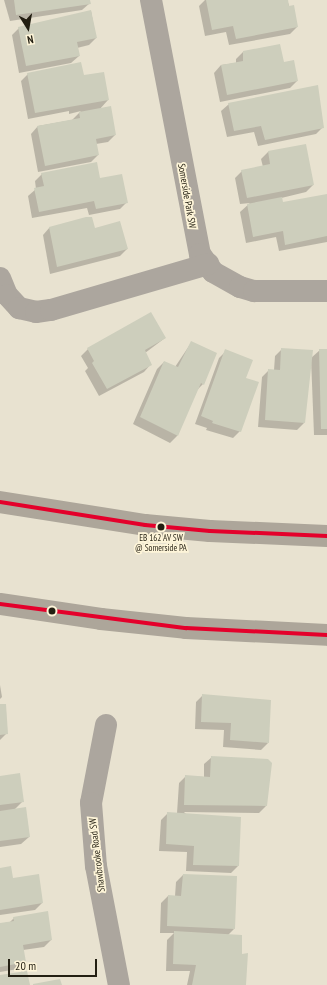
<!DOCTYPE html>
<style>
body{margin:0}
#map{position:relative;width:327px;height:985px;overflow:hidden;background:#e8e2d0;font-family:"PT Sans Narrow",sans-serif}
div>[style]{position:absolute}
[style*='--x']{left:calc(var(--x)*1px);top:calc(var(--y)*1px);width:calc(var(--w)*1px);rotate:calc(var(--a)*1deg)}
.shadow>*{inset:0;background:#0003}
.building>*{inset:0;background:#cdcebc}
.minor>*{height:22px;margin:-11px;padding:0 11px;transform-origin:11px;border-radius:11px;background:#aca69e}
.major>*{height:22px;margin:-11px;padding:0 11px;transform-origin:11px;border-radius:11px;background:#ada69a}
.bus-1>*{height:4px;margin:-2px;padding:0 2px;transform-origin:2px;border-radius:2px;background:#e4002b}
.dots>*{width:11px;height:11px;translate:-50% -50%;box-sizing:border-box;border:2px solid #fef5d9;border-radius:50%}
span{translate:-50% -50%;white-space:nowrap;text-align:center;line-height:1.15;-webkit-text-stroke:3.5px #fef5d9;paint-order:stroke}
.bus-label{font-size:9px;color:#231f12}
.street-label{font-size:10px;color:#231f12}
.north{position:absolute;left:8px;top:8px;width:40px;height:40px;-webkit-text-stroke:3px #fef5d9;paint-order:stroke;rotate:169deg;font-size:11px;font-weight:700;line-height:16px;text-align:center;color:#231f12}
.north::after{content:'';display:block;margin:auto;width:14px;height:18px;background:#231f12;clip-path:polygon(50% 0,100% 100%,50% 72%,0 100%)}
.scale{position:absolute;left:8px;top:959px;width:89px;height:18px;box-sizing:border-box;border:2px solid #231f12;border-top:0;padding-left:5px;font-size:12px;line-height:14px;white-space:nowrap;color:#231f12;-webkit-text-stroke:3px #fef5d9;paint-order:stroke}
</style>
<div id="map">
<div class="shadow">
<div style="clip-path:polygon(4px 0,89px 0,90px 3px,82px 10px,10px 21px)"></div>
<div style="clip-path:polygon(205px 0,287px 0,297px 27px,290px 34px,229px 45px,226px 32px,205px 36px,199px 6px)"></div>
<div style="clip-path:polygon(91px 11px,96px 38px,89px 45px,77px 48px,79px 56px,71px 63px,19px 73px,12px 35px,19px 28px)"></div>
<div style="clip-path:polygon(243px 52px,283px 64px,297px 81px,290px 88px,220px 102px,214px 73px,221px 65px,236px 63px,236px 59px)"></div>
<div style="clip-path:polygon(28px 74px,83px 77px,108px 100px,99px 110px,115px 135px,108px 142px,96px 144px,98px 155px,91px 162px,38px 172px,31px 134px,38px 126px,72px 120px,81px 111px,69px 114px,69px 111px,28px 119px,21px 81px)"></div>
<div style="clip-path:polygon(229px 104px,323px 127px,316px 134px,258px 146px,254px 132px,227px 137px,221px 111px)"></div>
<div style="clip-path:polygon(305px 145px,313px 185px,306px 192px,269px 201px,283px 204px,327px 195px,327px 242px,279px 251px,276px 237px,246px 243px,240px 212px,250px 203px,240px 204px,235px 178px,242px 171px,263px 167px,261px 159px,268px 152px)"></div>
<div style="clip-path:polygon(42px 174px,99px 179px,127px 202px,120px 209px,89px 215px,87px 208px,32px 218px,28px 196px,36px 189px,35px 181px)"></div>
<div style="clip-path:polygon(50px 227px,95px 229px,127px 249px,120px 256px,50px 274px,43px 235px)"></div>
<div style="clip-path:polygon(165px 338px,145px 353px,151px 364px,144px 372px,99px 396px,85px 371px,88px 368px,81px 356px,88px 349px)"></div>
<div style="clip-path:polygon(191px 343px,203px 384px,197px 390px,177px 436px,170px 443px,133px 424px,157px 369px,164px 362px,175px 367px)"></div>
<div style="clip-path:polygon(282px 349px,304px 423px,297px 430px,258px 427px,262px 377px,269px 370px,274px 370px,275px 356px)"></div>
<div style="clip-path:polygon(320px 350px,327px 350px,327px 435px,314px 435px,311px 358px)"></div>
<div style="clip-path:polygon(226px 351px,245px 379px,240px 431px,233px 438px,206px 430px,207px 428px,195px 424px,219px 358px)"></div>
<div style="clip-path:polygon(0 685px,2px 697px,0 699px)"></div>
<div style="clip-path:polygon(203px 695px,268px 743px,261px 750px,223px 747px,224px 730px,195px 729px,196px 702px)"></div>
<div style="clip-path:polygon(0 705px,7px 733px,0 740px)"></div>
<div style="clip-path:polygon(212px 757px,271px 764px,266px 806px,259px 813px,184px 812px,238px 866px,231px 873px,186px 871px,187px 852px,159px 851px,161px 820px,168px 813px,177px 813px,179px 783px,186px 776px,204px 777px,204px 764px)"></div>
<div style="clip-path:polygon(0 777px,23px 801px,14px 810px,29px 837px,21px 844px,0 847px)"></div>
<div style="clip-path:polygon(0 869px,12px 879px,42px 903px,35px 910px,0 915px)"></div>
<div style="clip-path:polygon(183px 875px,234px 929px,228px 935px,241px 955px,245px 985px,187px 985px,190px 971px,166px 971px,167px 940px,174px 933px,160px 933px,161px 903px,168px 896px,175px 896px,176px 882px)"></div>
<div style="clip-path:polygon(14px 918px,51px 940px,44px 947px,23px 950px,25px 962px,18px 969px,0 972px,0 924px,10px 922px)"></div>
</div>
<div class="building">
<div style="clip-path:polygon(14px 0,90px 0,91px 4px,16px 15px)"></div>
<div style="clip-path:polygon(206px 0,288px 0,289px 6px,294px 5px,298px 27px,236px 39px,233px 26px,212px 30px)"></div>
<div style="clip-path:polygon(91px 10px,97px 38px,77px 42px,80px 56px,26px 66px,18px 27px)"></div>
<div style="clip-path:polygon(280px 44px,284px 62px,294px 60px,298px 81px,227px 95px,221px 65px,243px 61px,243px 51px)"></div>
<div style="clip-path:polygon(81px 62px,84px 75px,104px 72px,109px 100px,35px 113px,27px 73px)"></div>
<div style="clip-path:polygon(318px 85px,324px 128px,265px 140px,261px 126px,234px 131px,228px 103px)"></div>
<div style="clip-path:polygon(111px 106px,116px 135px,96px 139px,99px 155px,45px 166px,37px 126px,80px 118px,79px 112px)"></div>
<div style="clip-path:polygon(306px 144px,314px 185px,247px 198px,241px 170px,270px 164px,268px 151px)"></div>
<div style="clip-path:polygon(97px 162px,100px 178px,122px 174px,128px 203px,96px 209px,94px 201px,39px 212px,34px 188px,44px 186px,41px 173px)"></div>
<div style="clip-path:polygon(327px 194px,327px 236px,285px 245px,283px 231px,253px 237px,247px 204px,282px 197px,283px 202px)"></div>
<div style="clip-path:polygon(86px 217px,92px 217px,95px 228px,120px 221px,128px 249px,57px 267px,49px 227px)"></div>
<div style="clip-path:polygon(151px 312px,166px 338px,145px 350px,152px 365px,107px 389px,92px 363px,94px 361px,87px 348px)"></div>
<div style="clip-path:polygon(191px 341px,217px 353px,204px 385px,201px 383px,178px 436px,140px 417px,164px 361px,178px 367px)"></div>
<div style="clip-path:polygon(281px 348px,313px 350px,305px 423px,265px 420px,268px 369px,280px 370px)"></div>
<div style="clip-path:polygon(225px 349px,253px 360px,246px 378px,259px 382px,241px 432px,212px 423px,213px 421px,201px 416px)"></div>
<div style="clip-path:polygon(319px 349px,327px 349px,327px 429px,321px 429px)"></div>
<div style="clip-path:polygon(202px 694px,271px 700px,269px 743px,230px 740px,231px 723px,201px 722px)"></div>
<div style="clip-path:polygon(0 704px,6px 704px,8px 734px,0 735px)"></div>
<div style="clip-path:polygon(211px 756px,268px 759px,272px 763px,267px 806px,184px 805px,185px 775px,210px 777px)"></div>
<div style="clip-path:polygon(20px 773px,24px 802px,0 805px,0 776px)"></div>
<div style="clip-path:polygon(26px 807px,30px 837px,0 841px,0 811px)"></div>
<div style="clip-path:polygon(167px 812px,241px 817px,239px 866px,193px 865px,194px 846px,166px 844px)"></div>
<div style="clip-path:polygon(11px 866px,13px 878px,39px 874px,43px 903px,0 910px,0 868px)"></div>
<div style="clip-path:polygon(183px 874px,237px 876px,235px 929px,167px 926px,168px 895px,181px 896px)"></div>
<div style="clip-path:polygon(48px 911px,52px 940px,23px 945px,26px 962px,0 967px,0 923px,14px 921px,13px 917px)"></div>
<div style="clip-path:polygon(174px 931px,242px 935px,242px 954px,248px 953px,246px 985px,192px 985px,196px 965px,173px 964px)"></div>
<div style="clip-path:polygon(27px 971px,30px 985px,0 985px,0 975px)"></div>
<div style="clip-path:polygon(60px 979px,62px 985px,33px 985px,33px 984px)"></div>
</div>
<div class="minor">
<div style="--x:151;--y:0;--w:259;--a:79.1"></div>
<div style="--x:200;--y:254;--w:22;--a:54"></div>
<div style="--x:213;--y:272;--w:31;--a:29"></div>
<div style="--x:240;--y:287;--w:15;--a:16"></div>
<div style="--x:254;--y:291;--w:73;--a:0"></div>
<div style="--x:0;--y:278;--w:18;--a:68"></div>
<div style="--x:7;--y:295;--w:18;--a:47"></div>
<div style="--x:19;--y:308;--w:17;--a:13"></div>
<div style="--x:36;--y:312;--w:15;--a:-8"></div>
<div style="--x:51;--y:310;--w:164;--a:-16.3"></div>
<div style="--x:106;--y:725;--w:79;--a:100.9"></div>
<div style="--x:91;--y:803;--w:63;--a:85.5"></div>
<div style="--x:96;--y:866;--w:121;--a:79.1"></div>
</div>
<div class="major">
<div style="--x:0;--y:502;--w:147;--a:9"></div>
<div style="--x:145;--y:525;--w:65;--a:5.3"></div>
<div style="--x:210;--y:531;--w:117;--a:2.4"></div>
<div style="--x:0;--y:604;--w:102;--a:8.4"></div>
<div style="--x:101;--y:619;--w:85;--a:6"></div>
<div style="--x:186;--y:628;--w:141;--a:2.8"></div>
</div>
<div class="bus-1">
<div style="--x:0;--y:502;--w:147;--a:9"></div>
<div style="--x:145;--y:525;--w:65;--a:5.3"></div>
<div style="--x:210;--y:531;--w:117;--a:2.4"></div>
<div style="--x:0;--y:604;--w:188;--a:7.4"></div>
<div style="--x:186;--y:628;--w:141;--a:2.8"></div>
</div>
<div class="dots">
<div style="left:161px;top:527px;background:#231f12"></div>
<div style="left:52px;top:611px;background:#231f12"></div>
</div>
<div class="bus-label">
<span style="left:161px;top:543px">EB 162 AV SW<br>@ Somerside PA</span>
</div>
<div class="street-label">
<span style="left:187px;top:196px;rotate:80deg">Somerside Park SW</span>
<span style="left:97px;top:855px;rotate:-97deg">Shawbrooke Road SW</span>
</div>
<div class="north">N</div>
<div class="scale">20 m</div>
</div>
